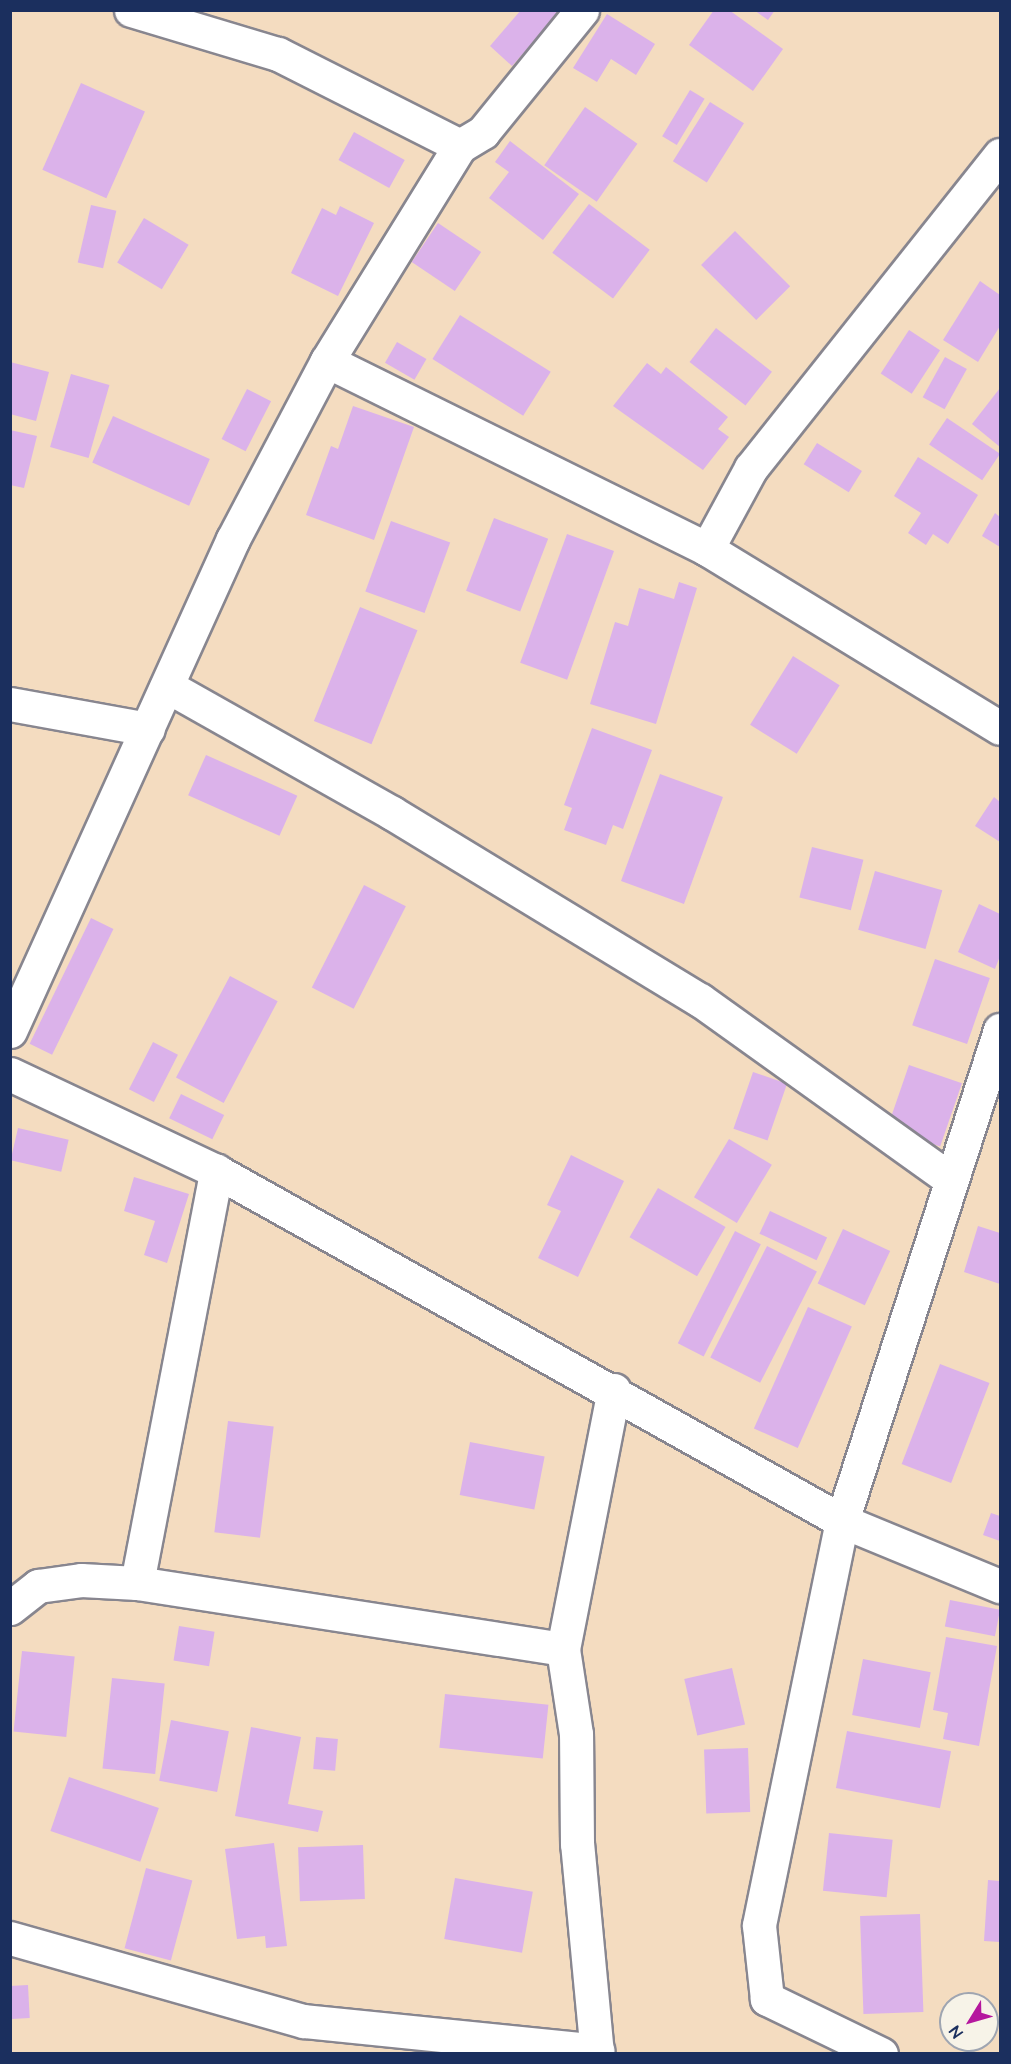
<!DOCTYPE html>
<style>
body{margin:0}
#map{position:relative;width:1011px;height:2064px;overflow:hidden;background:#f4dcc0;font-family:"Architects Daughter",sans-serif}
div>[style]{position:absolute}
[style*='--x']{left:calc(var(--x)*1px);top:calc(var(--y)*1px);width:calc(var(--w)*1px);rotate:calc(var(--a)*1deg)}
.building>*{inset:0;background:#dbb2ea;transform-origin:0 0}
.roads{filter:drop-shadow(2px 0 #88868f) drop-shadow(-2px 0 #88868f) drop-shadow(0 2px #88868f) drop-shadow(0 -2px #88868f)}
.minor>*{height:33px;margin:-16.5px;padding:0 16.5px;transform-origin:16.5px;border-radius:16.5px;background:#fff}
span{translate:-50% -50%;white-space:nowrap;text-align:center;line-height:1.15;-webkit-text-stroke:4.5px #f7f3e8;paint-order:stroke}
.frame{position:absolute;inset:0;border:12px solid #1b2f5e;pointer-events:none}
.north{position:absolute;left:939px;top:1992px;width:60px;height:60px;box-sizing:border-box;background:#f7f3e8;border:2px solid #9fa5b1;border-radius:50%;rotate:233deg;font-size:16px;font-weight:700;line-height:24px;text-align:center;color:#1b2f5e}
.north::after{content:'';display:block;margin:auto;width:21px;height:27px;background:#b5179e;clip-path:polygon(50% 0,100% 100%,50% 72%,0 100%)}
</style>
<div id="map">
<div class="building">
<div style="clip-path:polygon(521px 10px,562px 10px,512px 66px,490px 46px)"></div>
<div style="clip-path:polygon(714px 10px,729px 10px,783px 49px,753px 91px,689px 45px)"></div>
<div style="clip-path:polygon(754px 10px,775px 10px,768px 20px)"></div>
<div style="clip-path:polygon(607px 14px,655px 44px,636px 75px,611px 59px,597px 82px,573px 68px)"></div>
<div style="left:81px;top:83px;width:70px;height:95px;rotate:24deg"></div>
<div style="left:690px;top:90px;width:17px;height:54px;rotate:31deg"></div>
<div style="left:710px;top:102px;width:40px;height:70px;rotate:32deg"></div>
<div style="left:585px;top:107px;width:64px;height:71px;rotate:35deg"></div>
<div style="left:354px;top:132px;width:58px;height:32px;rotate:29deg"></div>
<div style="clip-path:polygon(510px 141px,579px 194px,543px 240px,489px 198px,509px 172px,495px 162px)"></div>
<div style="left:589px;top:204px;width:76px;height:61px;rotate:37deg"></div>
<div style="left:91px;top:205px;width:26px;height:59px;rotate:13deg"></div>
<div style="clip-path:polygon(340px 206px,374px 223px,338px 296px,291px 273px,322px 208px,336px 215px)"></div>
<div style="left:144px;top:218px;width:52px;height:52px;rotate:31deg"></div>
<div style="left:438px;top:223px;width:52px;height:47px;rotate:34deg"></div>
<div style="left:735px;top:231px;width:78px;height:48px;rotate:45deg"></div>
<div style="clip-path:polygon(980px 281px,1000px 295px,1000px 326px,978px 362px,943px 340px)"></div>
<div style="left:460px;top:315px;width:107px;height:52px;rotate:32deg"></div>
<div style="left:716px;top:328px;width:71px;height:43px;rotate:38deg"></div>
<div style="left:909px;top:330px;width:37px;height:52px;rotate:33deg"></div>
<div style="left:397px;top:342px;width:34px;height:24px;rotate:30deg"></div>
<div style="left:945px;top:357px;width:25px;height:46px;rotate:29deg"></div>
<div style="clip-path:polygon(10px 362px,49px 372px,36px 421px,10px 414px)"></div>
<div style="clip-path:polygon(647px 363px,661px 374px,666px 367px,728px 417px,718px 429px,729px 437px,703px 470px,613px 406px)"></div>
<div style="left:71px;top:374px;width:40px;height:76px;rotate:16deg"></div>
<div style="clip-path:polygon(1000px 388px,1000px 447px,972px 424px)"></div>
<div style="left:247px;top:389px;width:27px;height:56px;rotate:27deg"></div>
<div style="clip-path:polygon(353px 406px,414px 427px,374px 540px,306px 515px,331px 446px,338px 449px)"></div>
<div style="left:113px;top:416px;width:106px;height:51px;rotate:24deg"></div>
<div style="left:947px;top:418px;width:64px;height:32px;rotate:34deg"></div>
<div style="clip-path:polygon(10px 430px,37px 436px,24px 488px,10px 485px)"></div>
<div style="left:817px;top:443px;width:53px;height:25px;rotate:32deg"></div>
<div style="clip-path:polygon(918px 457px,978px 495px,948px 544px,933px 534px,926px 545px,908px 533px,921px 513px,894px 496px)"></div>
<div style="clip-path:polygon(995px 513px,1000px 517px,1000px 547px,982px 536px)"></div>
<div style="left:494px;top:518px;width:58px;height:78px;rotate:21deg"></div>
<div style="left:391px;top:521px;width:63px;height:75px;rotate:20deg"></div>
<div style="left:567px;top:534px;width:50px;height:137px;rotate:20deg"></div>
<div style="clip-path:polygon(679px 582px,697px 588px,656px 724px,590px 704px,615px 622px,628px 626px,639px 588px,674px 599px)"></div>
<div style="left:360px;top:607px;width:62px;height:123px;rotate:22deg"></div>
<div style="left:793px;top:656px;width:55px;height:81px;rotate:32deg"></div>
<div style="clip-path:polygon(592px 728px,652px 750px,623px 829px,613px 825px,606px 845px,564px 830px,572px 808px,564px 805px)"></div>
<div style="left:206px;top:755px;width:100px;height:44px;rotate:24deg"></div>
<div style="left:660px;top:774px;width:67px;height:114px;rotate:20deg"></div>
<div style="clip-path:polygon(994px 797px,1000px 802px,1000px 842px,975px 826px)"></div>
<div style="left:812px;top:847px;width:53px;height:52px;rotate:14deg"></div>
<div style="left:875px;top:871px;width:70px;height:61px;rotate:16deg"></div>
<div style="left:364px;top:885px;width:47px;height:115px;rotate:27deg"></div>
<div style="clip-path:polygon(979px 904px,1000px 914px,1000px 956px,995px 969px,958px 952px)"></div>
<div style="left:91px;top:918px;width:25px;height:140px;rotate:26deg"></div>
<div style="left:935px;top:959px;width:58px;height:70px;rotate:19deg"></div>
<div style="left:230px;top:976px;width:54px;height:115px;rotate:28deg"></div>
<div style="left:153px;top:1042px;width:28px;height:53px;rotate:27deg"></div>
<div style="left:909px;top:1065px;width:56px;height:67px;rotate:19deg"></div>
<div style="left:753px;top:1072px;width:36px;height:60px;rotate:19deg"></div>
<div style="left:181px;top:1094px;width:48px;height:27px;rotate:26deg"></div>
<div style="left:18px;top:1128px;width:52px;height:33px;rotate:13deg"></div>
<div style="left:729px;top:1139px;width:50px;height:68px;rotate:31deg"></div>
<div style="clip-path:polygon(571px 1155px,624px 1181px,578px 1277px,538px 1258px,561px 1211px,547px 1205px)"></div>
<div style="clip-path:polygon(134px 1177px,189px 1194px,167px 1263px,144px 1255px,155px 1221px,124px 1211px)"></div>
<div style="left:658px;top:1188px;width:78px;height:57px;rotate:30deg"></div>
<div style="left:770px;top:1211px;width:63px;height:25px;rotate:25deg"></div>
<div style="clip-path:polygon(978px 1226px,1000px 1233px,1000px 1284px,964px 1272px)"></div>
<div style="left:843px;top:1229px;width:52px;height:60px;rotate:25deg"></div>
<div style="left:735px;top:1231px;width:29px;height:126px;rotate:27deg"></div>
<div style="left:767px;top:1246px;width:56px;height:125px;rotate:27deg"></div>
<div style="left:808px;top:1307px;width:48px;height:133px;rotate:24deg"></div>
<div style="left:940px;top:1364px;width:53px;height:107px;rotate:21deg"></div>
<div style="left:228px;top:1421px;width:46px;height:112px;rotate:7deg"></div>
<div style="left:470px;top:1442px;width:76px;height:54px;rotate:11deg"></div>
<div style="clip-path:polygon(991px 1513px,1000px 1516px,1000px 1541px,983px 1535px)"></div>
<div style="left:950px;top:1600px;width:51px;height:27px;rotate:11deg"></div>
<div style="left:179px;top:1626px;width:36px;height:35px;rotate:9deg"></div>
<div style="clip-path:polygon(946px 1637px,997px 1646px,979px 1746px,943px 1739px,948px 1713px,933px 1710px)"></div>
<div style="left:22px;top:1651px;width:53px;height:81px;rotate:6deg"></div>
<div style="left:863px;top:1659px;width:69px;height:57px;rotate:11deg"></div>
<div style="left:732px;top:1668px;width:58px;height:49px;rotate:77deg"></div>
<div style="left:112px;top:1678px;width:53px;height:91px;rotate:6deg"></div>
<div style="left:445px;top:1694px;width:104px;height:54px;rotate:6deg"></div>
<div style="left:171px;top:1720px;width:59px;height:62px;rotate:11deg"></div>
<div style="clip-path:polygon(251px 1727px,301px 1737px,288px 1804px,323px 1811px,318px 1832px,235px 1816px)"></div>
<div style="left:847px;top:1731px;width:106px;height:58px;rotate:11deg"></div>
<div style="left:316px;top:1737px;width:22px;height:32px;rotate:5deg"></div>
<div style="left:748px;top:1748px;width:64px;height:44px;rotate:88deg"></div>
<div style="left:69px;top:1777px;width:95px;height:57px;rotate:19deg"></div>
<div style="left:829px;top:1833px;width:64px;height:58px;rotate:6deg"></div>
<div style="clip-path:polygon(274px 1843px,287px 1946px,266px 1948px,265px 1936px,237px 1939px,225px 1849px)"></div>
<div style="left:363px;top:1845px;width:54px;height:65px;rotate:88deg"></div>
<div style="left:146px;top:1868px;width:48px;height:83px;rotate:15deg"></div>
<div style="left:455px;top:1878px;width:79px;height:62px;rotate:10deg"></div>
<div style="clip-path:polygon(988px 1880px,1000px 1881px,1000px 1942px,984px 1941px)"></div>
<div style="left:920px;top:1914px;width:98px;height:60px;rotate:88deg"></div>
<div style="left:28px;top:1985px;width:33px;height:18px;rotate:87deg"></div>
</div>
<div class="roads">
<div class="minor">
<div style="--x:131;--y:10;--w:153;--a:16.7"></div>
<div style="--x:278;--y:54;--w:204;--a:26.8"></div>
<div style="--x:327;--y:361;--w:424;--a:26.3"></div>
<div style="--x:707;--y:549;--w:343;--a:31.4"></div>
<div style="--x:707;--y:549;--w:92;--a:-61.5"></div>
<div style="--x:751;--y:468;--w:400;--a:-51.5"></div>
<div style="--x:167;--y:686;--w:258;--a:29.4"></div>
<div style="--x:392;--y:813;--w:360;--a:31.3"></div>
<div style="--x:700;--y:1000;--w:307;--a:35.6"></div>
<div style="--x:10;--y:704;--w:140;--a:10.3"></div>
<div style="--x:10;--y:1031;--w:540;--a:-65.62"></div>
<div style="--x:233;--y:539;--w:201;--a:-62.2"></div>
<div style="--x:327;--y:361;--w:253;--a:-58.3"></div>
<div style="--x:460;--y:146;--w:27;--a:-31"></div>
<div style="--x:483;--y:132;--w:157;--a:-50.9"></div>
<div style="--x:10;--y:1074;--w:228;--a:25.2"></div>
<div style="--x:216;--y:1171;--w:717;--a:29.21"></div>
<div style="--x:842;--y:1521;--w:171;--a:22.4"></div>
<div style="--x:137;--y:1583;--w:420;--a:-79.1"></div>
<div style="--x:10;--y:1608;--w:36;--a:-38"></div>
<div style="--x:38;--y:1586;--w:43;--a:-7.9"></div>
<div style="--x:81;--y:1580;--w:56;--a:3.1"></div>
<div style="--x:137;--y:1583;--w:431;--a:8.8"></div>
<div style="--x:10;--y:1938;--w:305;--a:15.8"></div>
<div style="--x:304;--y:2021;--w:295;--a:5.8"></div>
<div style="--x:597;--y:2054;--w:211;--a:-95.4"></div>
<div style="--x:577;--y:1844;--w:110;--a:-90.5"></div>
<div style="--x:576;--y:1734;--w:86;--a:-98.7"></div>
<div style="--x:563;--y:1649;--w:264;--a:-78.9"></div>
<div style="--x:881;--y:2054;--w:127;--a:-154.2"></div>
<div style="--x:767;--y:1999;--w:74;--a:-96.2"></div>
<div style="--x:759;--y:1925;--w:412;--a:-78.4"></div>
<div style="--x:842;--y:1521;--w:516;--a:-72.16"></div>
</div>
</div>
<div class="frame"></div>
<div class="north">N</div>
</div>
